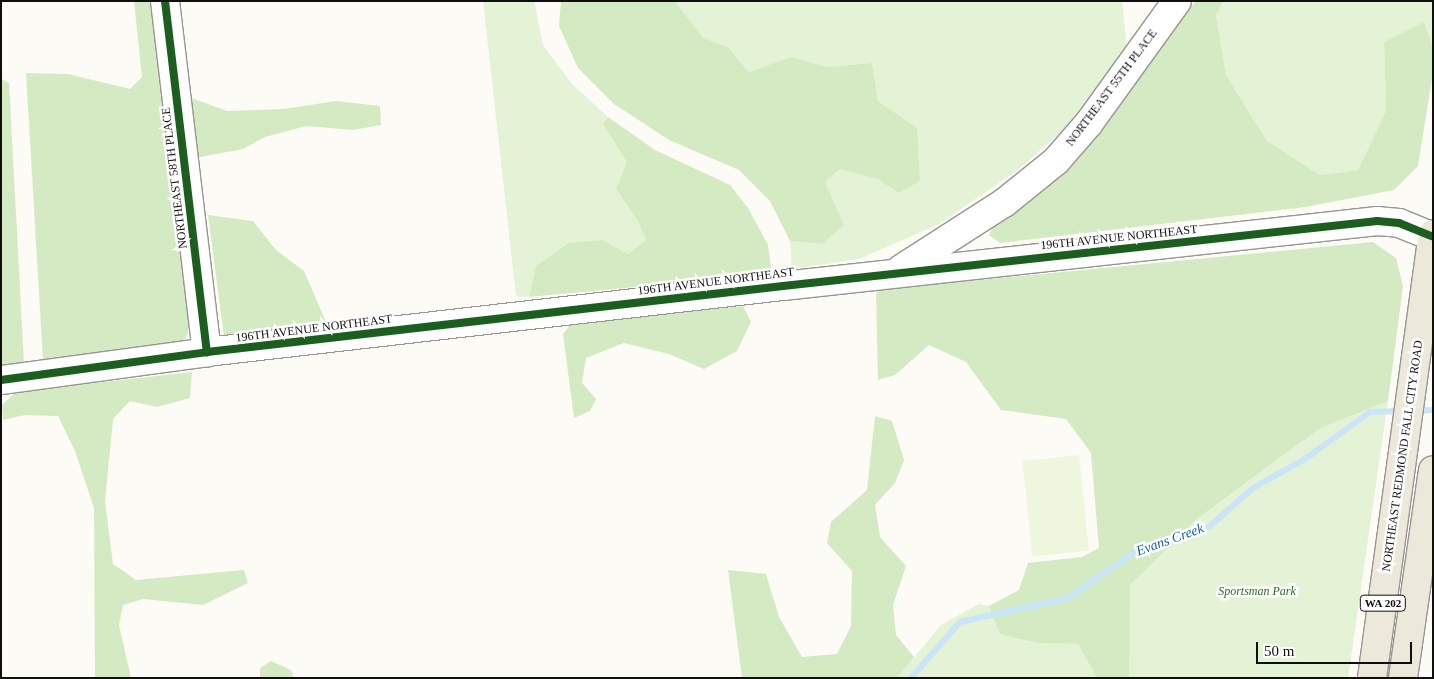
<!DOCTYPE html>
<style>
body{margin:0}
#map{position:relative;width:1434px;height:679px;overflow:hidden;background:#fcfbf5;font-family:Georgia,serif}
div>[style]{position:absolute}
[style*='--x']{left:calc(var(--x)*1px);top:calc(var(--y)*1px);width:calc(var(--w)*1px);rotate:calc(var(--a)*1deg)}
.green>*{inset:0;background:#e4f2d5}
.forest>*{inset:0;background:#d4eac2}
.pitch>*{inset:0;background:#eef6de;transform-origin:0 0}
.stream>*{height:6px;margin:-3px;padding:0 3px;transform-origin:3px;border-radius:3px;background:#cae5f7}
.roads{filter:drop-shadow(1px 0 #969593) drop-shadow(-1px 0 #969593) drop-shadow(0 1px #969593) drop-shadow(0 -1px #969593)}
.minor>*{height:28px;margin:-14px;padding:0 14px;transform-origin:14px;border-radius:14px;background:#fffefe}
.major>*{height:28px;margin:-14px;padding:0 14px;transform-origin:14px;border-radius:14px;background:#ede9da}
.cycleway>*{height:8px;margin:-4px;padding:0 4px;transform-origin:4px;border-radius:4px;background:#1b5e20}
span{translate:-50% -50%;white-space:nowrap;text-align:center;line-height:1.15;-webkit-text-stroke:5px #fff;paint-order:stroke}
.shield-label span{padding:1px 4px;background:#fff;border:1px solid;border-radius:4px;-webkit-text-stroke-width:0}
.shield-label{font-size:11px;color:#0f0f0f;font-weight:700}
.street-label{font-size:12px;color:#0f0f0f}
.park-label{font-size:12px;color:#296a1d;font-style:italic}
.water-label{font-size:14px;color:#145ea6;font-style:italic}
.frame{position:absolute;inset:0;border:2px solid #0f0f0f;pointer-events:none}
.scale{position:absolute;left:1256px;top:642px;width:156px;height:22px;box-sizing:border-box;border:2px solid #0f0f0f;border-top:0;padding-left:6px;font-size:15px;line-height:18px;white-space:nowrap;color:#0f0f0f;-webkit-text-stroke:4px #fff;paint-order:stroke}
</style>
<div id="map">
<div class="green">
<div style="clip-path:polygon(483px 1px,534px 1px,543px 45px,572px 84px,608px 117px,604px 124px,627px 162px,616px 189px,637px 220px,646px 240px,628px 254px,603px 240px,536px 266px,529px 297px,516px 296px)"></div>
<div style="clip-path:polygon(675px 1px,1122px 1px,1127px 50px,1069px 125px,1018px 170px,939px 224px,859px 259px,792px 269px,790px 241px,822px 244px,825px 181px,841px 168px,878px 179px,898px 193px,917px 128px,878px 101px,872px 63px,827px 67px,791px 57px,749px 72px,728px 47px,703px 38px)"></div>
<div style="clip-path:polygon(1223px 1px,1433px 1px,1433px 47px,1424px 22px,1384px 42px,1386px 111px,1358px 170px,1320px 175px,1267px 141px,1226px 75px,1216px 15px)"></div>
<div style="clip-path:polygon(1388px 401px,1348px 678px,1124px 678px,1111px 577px,1177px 539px,1198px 518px,1319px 429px)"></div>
<div style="clip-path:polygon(979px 604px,989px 606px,1001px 634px,1037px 643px,1078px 644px,1097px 678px,897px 678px,941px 625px)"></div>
</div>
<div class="forest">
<div style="clip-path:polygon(134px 1px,151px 1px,189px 329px,184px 343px,43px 361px,26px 73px,68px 74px,130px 89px,142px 77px)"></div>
<div style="clip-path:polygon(561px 1px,675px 1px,703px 38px,728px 47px,749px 72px,791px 57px,827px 67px,872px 63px,878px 101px,917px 128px,920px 181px,898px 193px,878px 179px,840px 169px,825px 182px,844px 225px,822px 244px,790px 241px,770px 201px,739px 170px,669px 140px,614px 104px,578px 68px,559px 26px)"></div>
<div style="clip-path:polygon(1196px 1px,1223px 1px,1216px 15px,1226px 75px,1267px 141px,1320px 175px,1358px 170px,1386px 111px,1384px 42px,1424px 22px,1433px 47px,1433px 72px,1418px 166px,1394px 190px,1305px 207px,1000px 243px,989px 235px,995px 222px,1092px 137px)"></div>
<div style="clip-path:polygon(1px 79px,9px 83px,24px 364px,1px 367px)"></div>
<div style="clip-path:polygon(189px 97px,227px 111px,284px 109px,336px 101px,380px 106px,381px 125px,353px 130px,306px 126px,265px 137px,243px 149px,195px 158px)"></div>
<div style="clip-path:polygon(608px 117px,655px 150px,730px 185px,748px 208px,768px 245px,772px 274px,529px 297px,536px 266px,569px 243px,603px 240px,628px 254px,646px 240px,637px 220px,616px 189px,627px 162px,603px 124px)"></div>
<div style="clip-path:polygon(208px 215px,253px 221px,276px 250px,304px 271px,326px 322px,224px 336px)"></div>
<div style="clip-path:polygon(1373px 242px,1396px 258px,1403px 286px,1388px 401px,1319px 429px,1198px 518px,1130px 585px,1129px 678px,1097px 678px,1078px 644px,1037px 643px,1000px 634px,989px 606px,1019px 590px,1028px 563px,1082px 557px,1099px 548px,1091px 453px,1066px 419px,1001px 410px,966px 362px,929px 345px,895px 375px,878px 380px,876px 290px)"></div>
<div style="clip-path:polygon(743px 306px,751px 322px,737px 351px,704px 369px,669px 354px,624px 343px,586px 358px,582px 383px,596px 399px,590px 411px,574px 418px,563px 334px,571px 324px)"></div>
<div style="clip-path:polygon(192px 372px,190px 398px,157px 407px,130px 401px,113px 419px,105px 502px,113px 564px,136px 580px,244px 570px,248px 583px,203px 605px,143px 599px,123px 605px,119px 625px,131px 678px,95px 678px,94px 508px,75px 451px,58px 416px,25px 415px,3px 420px,2px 405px,16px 392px)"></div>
<div style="clip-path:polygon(875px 416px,892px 421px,904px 460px,895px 483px,875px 505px,880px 537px,906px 566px,893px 605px,896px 635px,914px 657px,897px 678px,742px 678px,728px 570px,766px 574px,779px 617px,802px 657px,837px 654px,851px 626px,852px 571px,827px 543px,831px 522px,867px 490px)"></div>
<div style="clip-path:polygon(271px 661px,291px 670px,294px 678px,260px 678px,260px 668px)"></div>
</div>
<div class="pitch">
<div style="left:1079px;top:455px;width:96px;height:57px;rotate:84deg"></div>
</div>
<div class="stream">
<div style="--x:1414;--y:411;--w:19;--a:-3"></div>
<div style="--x:911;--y:678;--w:74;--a:-48.8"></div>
<div style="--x:960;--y:622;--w:111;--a:-12.5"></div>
<div style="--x:1068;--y:598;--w:85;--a:-34.4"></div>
<div style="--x:1138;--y:550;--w:76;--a:-18.4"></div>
<div style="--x:1210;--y:526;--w:57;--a:-41.5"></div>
<div style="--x:1253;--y:488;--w:60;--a:-29.1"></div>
<div style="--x:1305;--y:459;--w:80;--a:-35.9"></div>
<div style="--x:1370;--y:412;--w:32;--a:-2"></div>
</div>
<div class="roads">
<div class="minor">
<div style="--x:165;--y:1;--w:354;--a:83.2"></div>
<div style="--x:901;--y:269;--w:122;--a:-32.7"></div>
<div style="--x:1004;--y:203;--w:67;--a:-38.9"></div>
<div style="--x:1056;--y:161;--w:50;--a:-49"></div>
<div style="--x:1089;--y:123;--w:150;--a:-54.2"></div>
<div style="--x:1;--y:380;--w:208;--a:-7.7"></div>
<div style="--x:207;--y:352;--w:580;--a:-6.54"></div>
<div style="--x:783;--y:286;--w:598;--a:-6.24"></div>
<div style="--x:1377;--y:221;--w:22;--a:5"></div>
<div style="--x:1399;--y:223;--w:35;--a:22"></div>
</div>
<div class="major">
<div style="--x:1372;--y:678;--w:448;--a:-82.2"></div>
<div style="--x:1403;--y:678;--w:210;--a:-81.8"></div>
</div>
</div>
<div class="cycleway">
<div style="--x:165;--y:1;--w:354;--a:83.2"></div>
<div style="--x:1;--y:380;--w:208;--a:-7.7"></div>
<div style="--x:207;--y:352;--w:580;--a:-6.54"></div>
<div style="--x:783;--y:286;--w:598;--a:-6.24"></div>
<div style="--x:1377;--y:221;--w:22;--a:5"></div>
<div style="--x:1399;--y:223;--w:35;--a:22"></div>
</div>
<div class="shield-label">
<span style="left:1383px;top:603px">WA 202</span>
</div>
<div class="street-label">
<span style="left:1112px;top:88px;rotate:-53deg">NORTHEAST 55TH PLACE</span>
<span style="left:175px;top:178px;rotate:-97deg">NORTHEAST 58TH PLACE</span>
<span style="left:1119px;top:238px;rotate:-6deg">196TH AVENUE NORTHEAST</span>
<span style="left:716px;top:282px;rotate:-7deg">196TH AVENUE NORTHEAST</span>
<span style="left:314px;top:329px;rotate:-7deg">196TH AVENUE NORTHEAST</span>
<span style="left:1403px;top:456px;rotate:-82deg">NORTHEAST REDMOND FALL CITY ROAD</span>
</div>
<div class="park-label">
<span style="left:1257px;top:592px">Sportsman Park</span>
</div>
<div class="water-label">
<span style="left:1170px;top:540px;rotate:-20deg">Evans Creek</span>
</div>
<div class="frame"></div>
<div class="scale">50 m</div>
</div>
